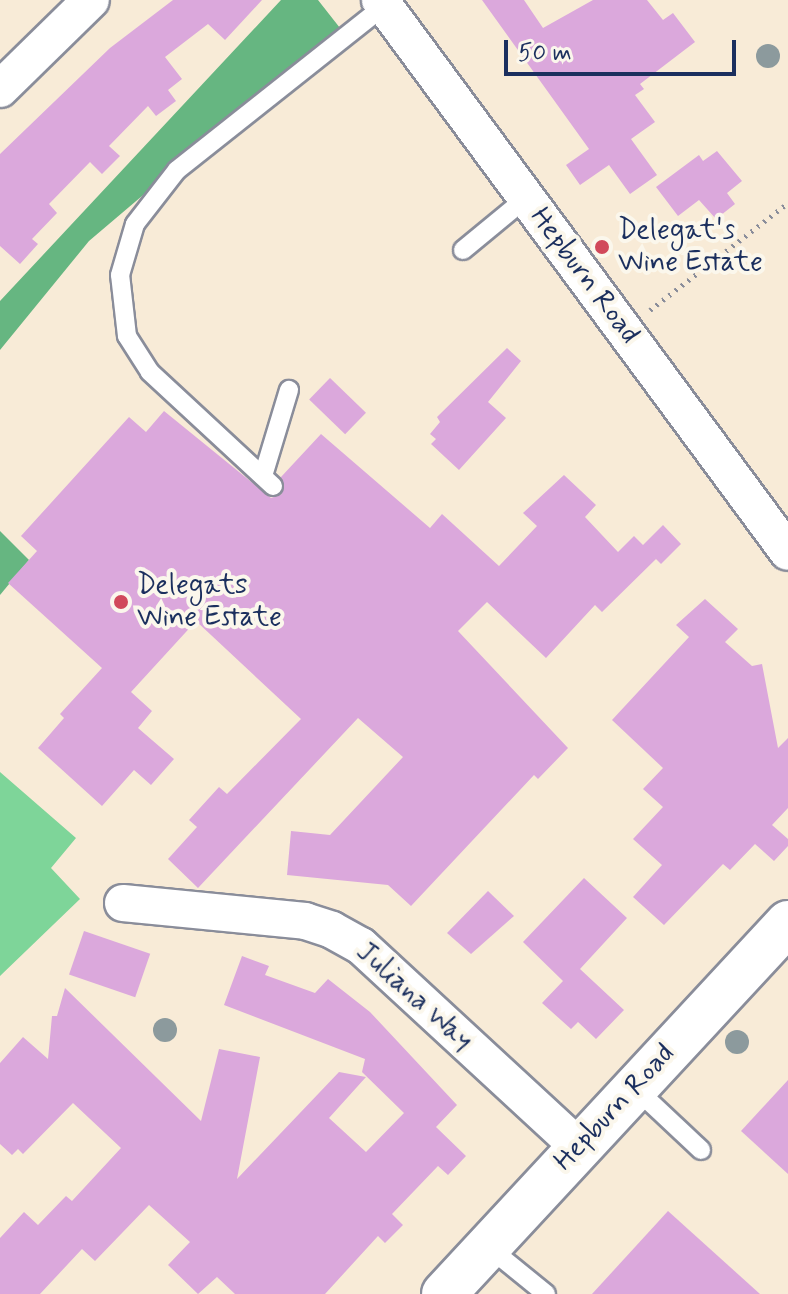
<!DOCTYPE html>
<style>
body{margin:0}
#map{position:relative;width:788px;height:1294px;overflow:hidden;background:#f8ebd7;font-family:Mynerve,sans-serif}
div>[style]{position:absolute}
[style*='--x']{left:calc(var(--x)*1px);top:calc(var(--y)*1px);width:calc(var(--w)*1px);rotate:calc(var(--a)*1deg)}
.green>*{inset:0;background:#7ed599}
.forest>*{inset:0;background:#66b681}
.building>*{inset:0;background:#dba8dc;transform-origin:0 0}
.path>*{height:5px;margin-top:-2.5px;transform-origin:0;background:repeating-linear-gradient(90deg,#8a8d9a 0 2px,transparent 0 8px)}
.roads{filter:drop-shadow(2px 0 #8a8d9a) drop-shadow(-2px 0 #8a8d9a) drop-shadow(0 2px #8a8d9a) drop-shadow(0 -2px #8a8d9a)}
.service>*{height:18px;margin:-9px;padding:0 9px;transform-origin:9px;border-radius:9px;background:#fff}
.minor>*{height:36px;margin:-18px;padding:0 18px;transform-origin:18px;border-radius:18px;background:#fff}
.secondary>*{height:44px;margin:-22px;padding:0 22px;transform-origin:22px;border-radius:22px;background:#fff}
.trees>*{width:24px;height:24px;margin:-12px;border-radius:50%;background:#8c9a9d}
.dots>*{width:22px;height:22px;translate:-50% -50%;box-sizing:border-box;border:4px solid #fbf7ec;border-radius:50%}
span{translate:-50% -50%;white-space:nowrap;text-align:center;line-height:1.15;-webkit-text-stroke:8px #fbf7ec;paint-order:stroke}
.poi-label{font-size:28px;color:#1b2f5e}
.left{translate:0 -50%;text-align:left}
.street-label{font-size:28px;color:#1b2f5e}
.scale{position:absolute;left:504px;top:40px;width:232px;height:36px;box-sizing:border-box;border:4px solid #1b2f5e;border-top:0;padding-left:10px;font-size:24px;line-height:28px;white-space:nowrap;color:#1b2f5e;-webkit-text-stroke:6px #fbf7ec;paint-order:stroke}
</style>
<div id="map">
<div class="green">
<div style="clip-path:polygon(0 772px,76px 838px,51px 868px,80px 899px,0 976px)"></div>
</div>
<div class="forest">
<div style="clip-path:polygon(281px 0,318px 0,340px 28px,89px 241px,0 350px,0 301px)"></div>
<div style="clip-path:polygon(0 531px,29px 560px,0 595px)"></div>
</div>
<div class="building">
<div style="clip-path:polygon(173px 0,262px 0,225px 40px,208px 24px,165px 57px,182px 79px,168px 90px,176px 101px,156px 116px,148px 106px,109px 146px,120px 156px,102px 174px,90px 162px,49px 204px,57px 213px,32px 239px,38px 244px,20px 264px,0 246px,0 154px,110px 48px)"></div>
<div style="clip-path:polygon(482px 0,524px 0,543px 28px,593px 0,647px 0,663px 20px,673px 13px,695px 42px,640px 84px,644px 89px,635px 95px,655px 122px,631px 139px,657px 175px,630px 194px,609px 165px,580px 185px,566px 165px,589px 149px)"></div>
<div style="clip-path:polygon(717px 151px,742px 181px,727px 193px,735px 204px,716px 219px,699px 200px,678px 216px,656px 187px,699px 155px,703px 161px)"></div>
<div style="clip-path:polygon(507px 348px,521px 361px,488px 402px,506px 418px,459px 470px,431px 444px,436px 439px,430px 434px,440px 422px,437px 417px)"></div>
<div style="left:330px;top:378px;width:50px;height:30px;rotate:44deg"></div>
<div style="clip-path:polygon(164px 411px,271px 498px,282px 494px,281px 477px,321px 434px,430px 528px,442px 514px,499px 566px,537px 526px,523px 513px,564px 475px,596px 505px,585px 517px,618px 552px,634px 536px,643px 545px,663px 525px,681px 544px,661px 564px,653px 556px,656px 559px,602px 612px,595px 605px,546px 658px,487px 602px,458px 631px,568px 748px,538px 779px,534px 775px,411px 906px,388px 885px,287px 875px,291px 831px,330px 835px,403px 757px,358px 718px,198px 888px,168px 859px,197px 827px,189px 820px,219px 787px,227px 794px,301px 719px,196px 621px,131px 692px,152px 711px,138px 728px,174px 759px,151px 785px,134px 770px,102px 806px,38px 748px,64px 718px,60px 714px,102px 668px,8px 583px,37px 551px,21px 536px,129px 417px,146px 432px)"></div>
<div style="clip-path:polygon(705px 599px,738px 629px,725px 642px,752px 666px,762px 664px,778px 748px,788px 738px,788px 808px,772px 825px,788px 839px,788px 846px,774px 861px,755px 844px,730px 870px,723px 864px,664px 925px,633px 897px,662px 865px,633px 839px,663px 807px,643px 789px,663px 768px,612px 720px,689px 637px,676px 625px)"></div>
<div style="clip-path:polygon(584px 878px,627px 918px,580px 969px,624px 1010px,596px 1039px,578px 1022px,571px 1029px,542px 1003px,563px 981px,523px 942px)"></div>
<div style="clip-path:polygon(488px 891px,514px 916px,471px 954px,447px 933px)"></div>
<div style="left:84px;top:931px;width:70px;height:46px;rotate:19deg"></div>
<div style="clip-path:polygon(242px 956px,269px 966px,265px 975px,315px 993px,328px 979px,370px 1012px,457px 1105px,436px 1127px,466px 1156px,448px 1175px,438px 1166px,392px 1214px,403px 1225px,385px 1243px,378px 1236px,325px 1294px,235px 1294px,217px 1277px,198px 1294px,168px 1265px,190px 1242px,149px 1205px,95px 1261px,82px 1249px,40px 1294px,0 1294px,0 1238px,24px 1212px,38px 1225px,66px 1196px,72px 1201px,121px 1148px,73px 1103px,23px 1154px,18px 1149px,12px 1155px,0 1144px,0 1063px,23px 1037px,48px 1059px,52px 1016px,57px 1016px,65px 988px,201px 1121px,219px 1049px,260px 1057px,237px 1179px,339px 1072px,366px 1077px,329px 1118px,366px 1152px,404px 1113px,362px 1072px,365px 1059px,224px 1005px)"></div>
<div style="clip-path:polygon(788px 1080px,788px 1174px,741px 1131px)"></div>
<div style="clip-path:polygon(668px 1211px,760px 1294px,592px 1294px)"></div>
</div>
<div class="path">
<div style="--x:650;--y:310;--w:175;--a:-37.8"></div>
</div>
<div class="roads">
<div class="service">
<div style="--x:463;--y:250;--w:82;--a:-39.5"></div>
<div style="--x:263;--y:476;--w:90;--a:-73.2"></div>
<div style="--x:273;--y:486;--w:168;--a:-137.2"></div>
<div style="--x:150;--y:372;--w:43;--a:-122.6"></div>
<div style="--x:127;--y:336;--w:61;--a:-96.5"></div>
<div style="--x:120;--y:275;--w:53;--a:-73.6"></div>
<div style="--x:135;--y:224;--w:68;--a:-52.1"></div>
<div style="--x:177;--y:170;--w:264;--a:-38.4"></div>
<div style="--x:634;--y:1087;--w:92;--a:43.2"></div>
<div style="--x:487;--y:1246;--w:76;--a:39.1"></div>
</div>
<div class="minor">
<div style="--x:380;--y:0;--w:686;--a:53.53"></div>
<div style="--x:0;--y:89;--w:127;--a:-44.4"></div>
<div style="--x:123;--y:903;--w:183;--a:5.6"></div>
<div style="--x:305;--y:921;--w:28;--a:18"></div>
<div style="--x:332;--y:930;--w:33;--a:29"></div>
<div style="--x:361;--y:946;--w:297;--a:42.7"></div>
</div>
<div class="secondary">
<div style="--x:444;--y:1294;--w:506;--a:-47.16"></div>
</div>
</div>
<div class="trees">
<div style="left:768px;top:56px"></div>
<div style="left:165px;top:1030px"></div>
<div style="left:737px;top:1042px"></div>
</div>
<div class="dots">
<div style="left:602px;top:247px;background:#d1495b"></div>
<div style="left:121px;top:602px;background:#d1495b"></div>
</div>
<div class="poi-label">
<span class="left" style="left:618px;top:247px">Delegat's<br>Wine Estate</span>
<span class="left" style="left:137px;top:602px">Delegats<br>Wine Estate</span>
</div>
<div class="street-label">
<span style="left:584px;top:276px;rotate:53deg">Hepburn Road</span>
<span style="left:414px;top:997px;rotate:42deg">Juliana Way</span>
<span style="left:615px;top:1108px;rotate:-47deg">Hepburn Road</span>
</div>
<div class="scale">50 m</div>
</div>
